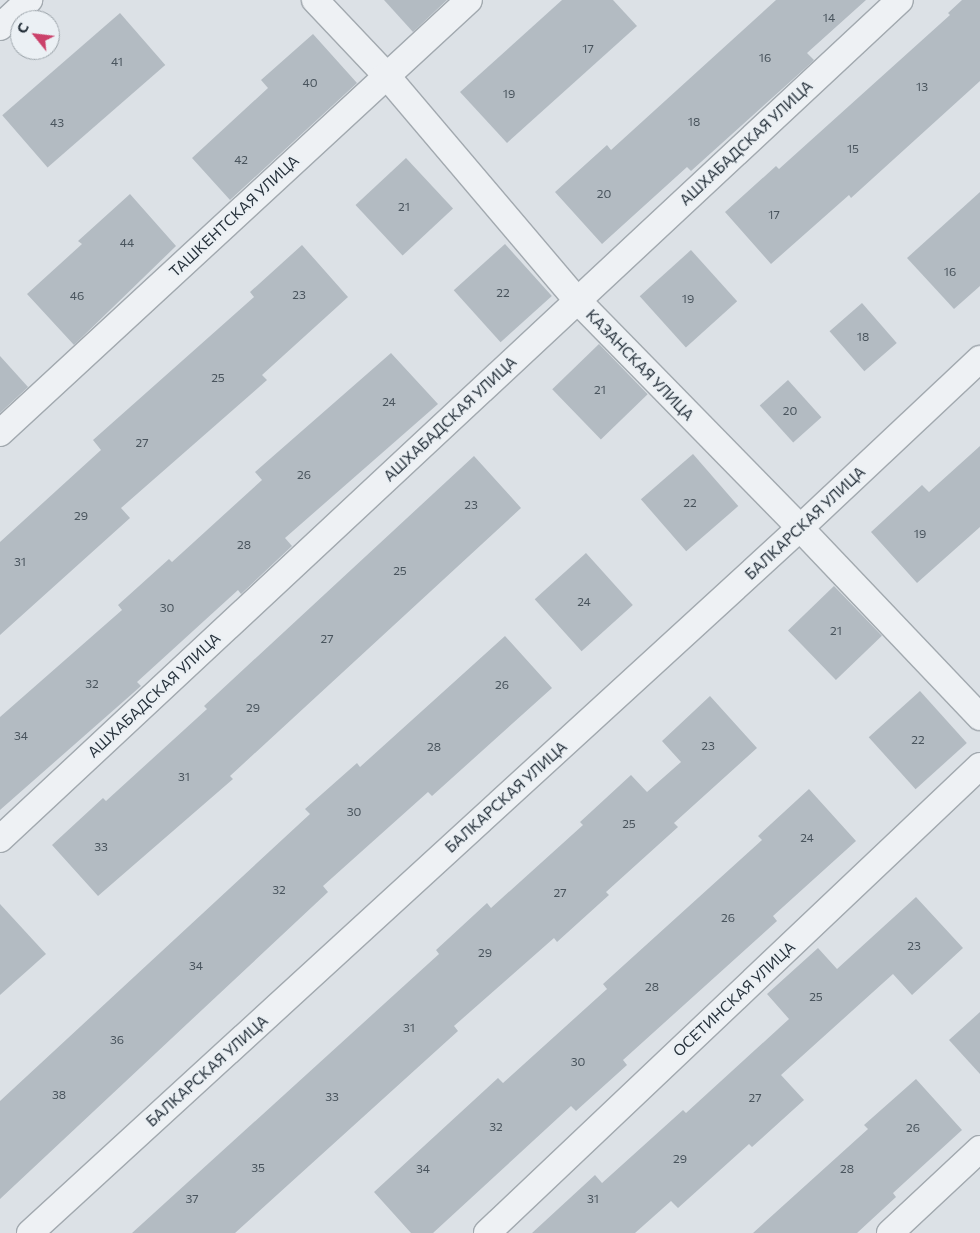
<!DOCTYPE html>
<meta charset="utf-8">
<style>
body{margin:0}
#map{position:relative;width:980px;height:1233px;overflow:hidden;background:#dce1e6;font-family:Commissioner,sans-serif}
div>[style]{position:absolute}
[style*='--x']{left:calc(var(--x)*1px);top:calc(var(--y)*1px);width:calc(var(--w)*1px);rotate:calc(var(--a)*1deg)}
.building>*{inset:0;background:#b3bbc2;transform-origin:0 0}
.roads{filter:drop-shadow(1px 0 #a2a9af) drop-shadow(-1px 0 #a2a9af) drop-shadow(0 1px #a2a9af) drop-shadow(0 -1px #a2a9af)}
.street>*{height:26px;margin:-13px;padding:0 13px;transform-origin:13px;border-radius:13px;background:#eef1f4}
span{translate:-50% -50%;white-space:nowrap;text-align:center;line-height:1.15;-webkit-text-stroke:4px #ebf0f4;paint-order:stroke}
.number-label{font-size:12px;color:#49545d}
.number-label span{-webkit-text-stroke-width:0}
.street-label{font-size:15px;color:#26313b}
.north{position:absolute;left:10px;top:10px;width:50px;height:50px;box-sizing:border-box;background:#ebf0f4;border:1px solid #9ca4aa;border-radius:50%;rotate:299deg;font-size:14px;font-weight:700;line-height:20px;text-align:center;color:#26313b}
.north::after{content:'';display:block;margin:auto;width:18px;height:22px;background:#cb416a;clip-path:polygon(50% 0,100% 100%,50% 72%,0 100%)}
</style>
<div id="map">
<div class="building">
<div style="clip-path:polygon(384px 0,447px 0,413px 32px)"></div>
<div style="clip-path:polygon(562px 0,613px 0,637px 26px,507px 143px,460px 92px)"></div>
<div style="clip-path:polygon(776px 0,866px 0,807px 53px,814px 60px,811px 63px,691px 171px,687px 167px,602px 244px,555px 192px,607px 145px,611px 150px)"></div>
<div style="clip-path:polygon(962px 0,980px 0,980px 81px,851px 198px,849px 195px,771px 264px,725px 212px,776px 166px,779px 169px,950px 15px,948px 13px)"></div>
<div style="left:120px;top:13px;width:69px;height:156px;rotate:49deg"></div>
<div style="clip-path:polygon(313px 34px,357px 83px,230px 200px,192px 158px,268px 88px,261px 80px)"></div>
<div style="left:406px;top:158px;width:69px;height:69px;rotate:47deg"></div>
<div style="clip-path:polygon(980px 192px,980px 286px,954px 309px,907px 258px)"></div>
<div style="clip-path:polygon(130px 194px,176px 246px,74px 345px,27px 294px,82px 244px,78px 241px)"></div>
<div style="left:505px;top:244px;width:70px;height:69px;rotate:48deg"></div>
<div style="clip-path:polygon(302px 245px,348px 297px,262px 375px,267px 380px,121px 508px,130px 518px,0 635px,0 542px,101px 450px,93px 440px,254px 297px,250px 292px)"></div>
<div style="left:691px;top:250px;width:69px;height:69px;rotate:48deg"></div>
<div style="left:862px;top:303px;width:53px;height:43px;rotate:49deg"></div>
<div style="left:599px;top:344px;width:70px;height:65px;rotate:46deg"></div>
<div style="clip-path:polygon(391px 353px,438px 404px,285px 538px,292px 546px,241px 594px,238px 590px,137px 682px,141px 686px,0 810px,0 717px,122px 610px,118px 605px,169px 559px,172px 562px,262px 480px,255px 472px)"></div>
<div style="clip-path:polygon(0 356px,28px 387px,0 413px)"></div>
<div style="left:788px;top:380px;width:50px;height:38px;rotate:48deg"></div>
<div style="clip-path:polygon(980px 446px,980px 527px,917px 583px,871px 532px,922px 485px,929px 492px)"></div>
<div style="left:693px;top:454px;width:69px;height:69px;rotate:49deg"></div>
<div style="clip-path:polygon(474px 456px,521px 508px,230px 776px,233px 779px,98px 896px,52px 845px,103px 798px,106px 801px,207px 709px,204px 706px)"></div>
<div style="left:586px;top:553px;width:70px;height:69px;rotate:48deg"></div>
<div style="left:834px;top:586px;width:69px;height:64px;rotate:46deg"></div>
<div style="clip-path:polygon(505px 636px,552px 688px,432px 796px,428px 792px,323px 886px,328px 892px,0 1199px,0 1101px,310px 814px,305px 809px,357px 763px,360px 767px)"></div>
<div style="left:920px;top:691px;width:70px;height:69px;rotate:48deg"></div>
<div style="clip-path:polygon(710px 696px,757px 748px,674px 823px,678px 827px,606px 892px,609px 895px,557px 942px,554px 938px,454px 1026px,458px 1031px,235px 1233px,132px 1233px,439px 954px,436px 950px,487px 903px,491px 908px,583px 825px,580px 822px,631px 775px,647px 792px,681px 762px,662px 741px)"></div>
<div style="clip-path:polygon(809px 789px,856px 841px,773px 916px,777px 921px,623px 1060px,627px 1065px,576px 1111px,571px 1106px,433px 1233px,411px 1233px,374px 1192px,498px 1078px,503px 1083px,607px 989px,603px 984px,762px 840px,758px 836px)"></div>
<div style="clip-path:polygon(916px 897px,963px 948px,912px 995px,893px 974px,781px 1075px,804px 1100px,752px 1147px,749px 1144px,678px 1208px,671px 1201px,635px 1233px,532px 1233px,595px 1175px,602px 1183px,683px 1110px,686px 1113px,789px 1019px,767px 994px,818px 948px,837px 969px)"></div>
<div style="clip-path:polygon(0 904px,46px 954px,0 995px)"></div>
<div style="clip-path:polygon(980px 1012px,980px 1074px,949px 1040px)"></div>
<div style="clip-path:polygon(916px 1079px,962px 1130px,893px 1193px,896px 1197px,857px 1233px,753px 1233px,868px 1129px,864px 1125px)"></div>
</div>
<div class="roads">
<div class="street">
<div style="--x:315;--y:0;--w:103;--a:46.6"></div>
<div style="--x:386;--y:75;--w:295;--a:49.7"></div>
<div style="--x:577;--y:300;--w:319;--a:45.6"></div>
<div style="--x:800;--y:528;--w:261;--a:46.4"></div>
<div style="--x:0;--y:27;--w:40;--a:-43"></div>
<div style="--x:0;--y:433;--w:638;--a:-42.71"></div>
<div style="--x:0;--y:839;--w:1230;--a:-42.99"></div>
<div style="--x:30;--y:1233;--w:1044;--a:-42.48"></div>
<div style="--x:800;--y:528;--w:247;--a:-43.2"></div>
<div style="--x:487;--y:1233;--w:679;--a:-43.45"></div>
<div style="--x:890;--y:1233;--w:123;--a:-43"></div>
</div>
</div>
<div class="number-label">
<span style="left:829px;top:18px">14</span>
<span style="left:588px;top:49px">17</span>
<span style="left:765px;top:58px">16</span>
<span style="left:117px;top:62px">41</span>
<span style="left:310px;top:83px">40</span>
<span style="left:922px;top:87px">13</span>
<span style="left:509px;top:94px">19</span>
<span style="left:694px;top:122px">18</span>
<span style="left:57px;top:123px">43</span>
<span style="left:853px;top:149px">15</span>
<span style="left:241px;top:160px">42</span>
<span style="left:604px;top:194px">20</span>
<span style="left:404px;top:207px">21</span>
<span style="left:774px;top:215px">17</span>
<span style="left:127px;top:243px">44</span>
<span style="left:950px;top:272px">16</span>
<span style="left:503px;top:293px">22</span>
<span style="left:299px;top:295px">23</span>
<span style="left:77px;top:296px">46</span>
<span style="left:688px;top:299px">19</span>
<span style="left:863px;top:337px">18</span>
<span style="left:218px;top:378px">25</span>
<span style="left:600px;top:390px">21</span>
<span style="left:389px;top:402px">24</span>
<span style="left:790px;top:411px">20</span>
<span style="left:142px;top:443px">27</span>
<span style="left:304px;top:475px">26</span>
<span style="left:690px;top:503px">22</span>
<span style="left:471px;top:505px">23</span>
<span style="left:81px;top:516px">29</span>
<span style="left:920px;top:534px">19</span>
<span style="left:244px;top:545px">28</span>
<span style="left:20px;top:562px">31</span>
<span style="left:400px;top:571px">25</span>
<span style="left:584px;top:602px">24</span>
<span style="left:167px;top:608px">30</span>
<span style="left:836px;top:631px">21</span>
<span style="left:327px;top:639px">27</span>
<span style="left:92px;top:684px">32</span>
<span style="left:502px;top:685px">26</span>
<span style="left:253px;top:708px">29</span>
<span style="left:21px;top:736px">34</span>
<span style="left:918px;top:740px">22</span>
<span style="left:708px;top:746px">23</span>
<span style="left:434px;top:747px">28</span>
<span style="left:184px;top:777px">31</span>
<span style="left:354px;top:812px">30</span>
<span style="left:629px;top:824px">25</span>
<span style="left:807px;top:838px">24</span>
<span style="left:101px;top:847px">33</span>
<span style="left:279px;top:890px">32</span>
<span style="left:560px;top:893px">27</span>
<span style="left:728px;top:918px">26</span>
<span style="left:914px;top:946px">23</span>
<span style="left:485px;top:953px">29</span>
<span style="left:196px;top:966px">34</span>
<span style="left:652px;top:987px">28</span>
<span style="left:816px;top:997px">25</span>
<span style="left:409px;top:1028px">31</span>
<span style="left:117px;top:1040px">36</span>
<span style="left:578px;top:1062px">30</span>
<span style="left:59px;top:1095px">38</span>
<span style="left:332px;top:1097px">33</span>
<span style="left:755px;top:1098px">27</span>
<span style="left:496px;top:1127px">32</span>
<span style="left:913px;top:1128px">26</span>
<span style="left:680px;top:1159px">29</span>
<span style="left:258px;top:1168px">35</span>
<span style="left:423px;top:1169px">34</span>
<span style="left:847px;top:1169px">28</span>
<span style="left:192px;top:1199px">37</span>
<span style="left:593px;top:1199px">31</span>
</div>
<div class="street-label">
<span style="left:746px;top:143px;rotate:-43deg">АШХАБАДСКАЯ УЛИЦА</span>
<span style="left:234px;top:216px;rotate:-43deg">ТАШКЕНТСКАЯ УЛИЦА</span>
<span style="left:640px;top:365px;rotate:46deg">КАЗАНСКАЯ УЛИЦА</span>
<span style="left:450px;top:419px;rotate:-43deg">АШХАБАДСКАЯ УЛИЦА</span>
<span style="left:805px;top:523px;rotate:-43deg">БАЛКАРСКАЯ УЛИЦА</span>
<span style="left:154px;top:695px;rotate:-43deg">АШХАБАДСКАЯ УЛИЦА</span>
<span style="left:506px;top:797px;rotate:-42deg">БАЛКАРСКАЯ УЛИЦА</span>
<span style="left:734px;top:999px;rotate:-43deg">ОСЕТИНСКАЯ УЛИЦА</span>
<span style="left:207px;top:1071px;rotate:-42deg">БАЛКАРСКАЯ УЛИЦА</span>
</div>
<div class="north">С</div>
</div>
